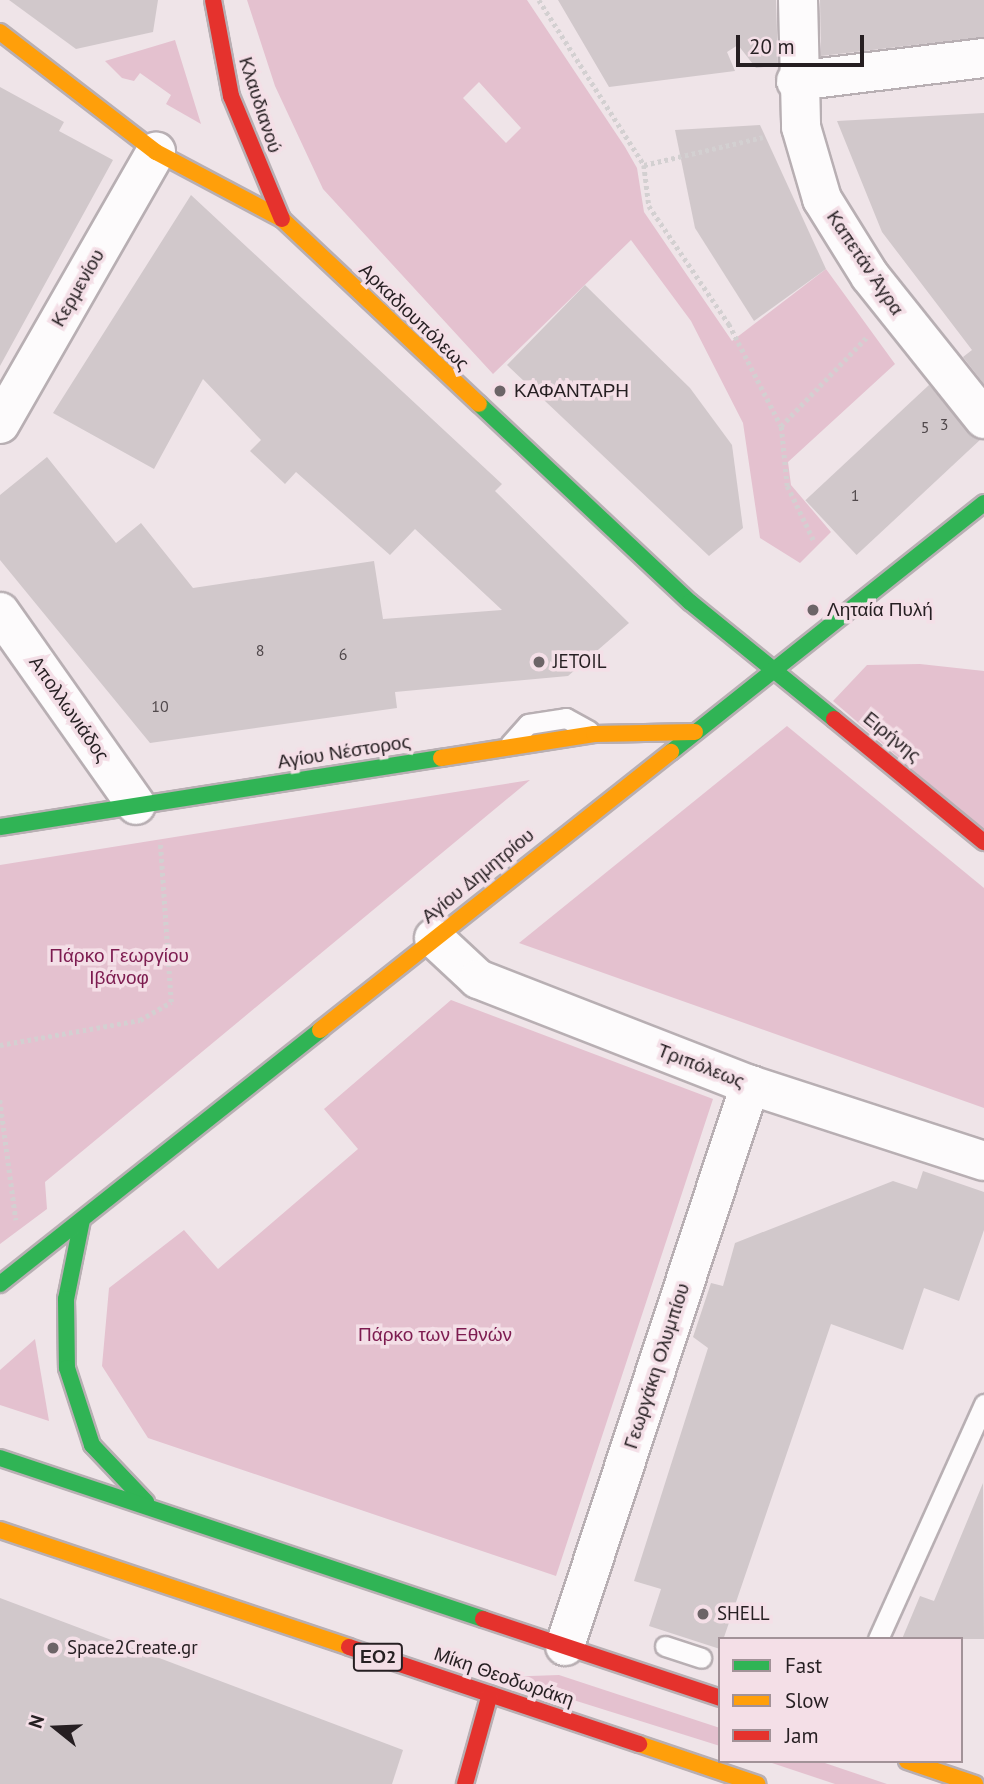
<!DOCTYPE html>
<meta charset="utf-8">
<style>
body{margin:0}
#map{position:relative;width:984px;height:1784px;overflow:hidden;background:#efe4e8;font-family:"PT Sans",sans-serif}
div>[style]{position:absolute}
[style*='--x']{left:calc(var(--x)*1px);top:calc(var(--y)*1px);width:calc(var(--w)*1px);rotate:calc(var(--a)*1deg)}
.green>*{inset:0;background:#e4c1cf}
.building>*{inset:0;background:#d1c8cb;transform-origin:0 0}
.path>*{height:4.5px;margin-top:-2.25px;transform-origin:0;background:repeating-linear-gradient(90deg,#d3d0d1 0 3.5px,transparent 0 7px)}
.roads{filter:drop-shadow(2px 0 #b8afb3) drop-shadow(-2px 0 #b8afb3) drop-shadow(0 2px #b8afb3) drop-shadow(0 -2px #b8afb3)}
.lane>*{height:19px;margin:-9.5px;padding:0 9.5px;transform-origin:9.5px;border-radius:9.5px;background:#fdfbfc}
.street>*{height:38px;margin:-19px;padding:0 19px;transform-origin:19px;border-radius:19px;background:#fdfbfc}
.fast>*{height:16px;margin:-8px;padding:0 8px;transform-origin:8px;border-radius:8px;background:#30b455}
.slow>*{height:16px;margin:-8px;padding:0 8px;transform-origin:8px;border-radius:8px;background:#ff9f0a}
.jam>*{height:16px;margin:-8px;padding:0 8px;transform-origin:8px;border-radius:8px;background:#e5322d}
.dots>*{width:19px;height:19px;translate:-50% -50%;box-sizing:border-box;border:4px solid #f4dfe7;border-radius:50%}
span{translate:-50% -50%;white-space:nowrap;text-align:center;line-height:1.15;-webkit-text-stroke:7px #f4dfe7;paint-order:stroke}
.number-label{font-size:16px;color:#51494c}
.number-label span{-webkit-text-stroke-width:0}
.shield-label span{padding:2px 5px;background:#f4dfe7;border:2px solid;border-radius:5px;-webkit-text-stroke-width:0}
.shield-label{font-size:18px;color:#261f22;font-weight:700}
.street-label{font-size:19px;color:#261f22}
.poi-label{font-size:19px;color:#261f22}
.left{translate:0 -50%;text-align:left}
.park-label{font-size:19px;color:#7d1c50}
.legend{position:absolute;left:718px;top:1637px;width:245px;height:126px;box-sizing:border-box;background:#f4dfe7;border:2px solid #a29298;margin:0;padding:9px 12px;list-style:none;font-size:21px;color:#261f22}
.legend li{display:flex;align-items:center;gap:14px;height:35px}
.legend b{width:35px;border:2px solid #a29298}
.north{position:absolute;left:21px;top:1693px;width:70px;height:70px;-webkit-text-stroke:5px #f4dfe7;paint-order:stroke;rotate:288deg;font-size:19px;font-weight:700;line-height:28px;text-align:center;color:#261f22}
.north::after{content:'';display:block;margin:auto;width:24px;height:32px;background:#261f22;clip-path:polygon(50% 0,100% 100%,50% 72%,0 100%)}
.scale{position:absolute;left:736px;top:35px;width:128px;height:32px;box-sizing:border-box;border:4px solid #261f22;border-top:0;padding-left:9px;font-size:21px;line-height:24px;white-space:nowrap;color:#261f22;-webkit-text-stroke:5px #f4dfe7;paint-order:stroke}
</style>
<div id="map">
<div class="green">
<div style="clip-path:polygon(evenodd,247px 0,527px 0,625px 147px,637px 168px,644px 212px,732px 341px,826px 269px,895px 364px,788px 462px,791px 485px,831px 532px,800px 563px,760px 538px,743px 423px,691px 321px,631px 240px,493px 374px,323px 189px,275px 86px,247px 0,479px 82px,521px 128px,506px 143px,463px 98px,479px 82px)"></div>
<div style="clip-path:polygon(175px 40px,201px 124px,166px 104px,171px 95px,140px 73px,134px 81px,122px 78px,105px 61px)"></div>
<div style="clip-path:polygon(920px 664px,984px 671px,984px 831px,833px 701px,867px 665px)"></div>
<div style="clip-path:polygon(787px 726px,984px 888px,984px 1108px,519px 943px)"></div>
<div style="clip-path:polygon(530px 780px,45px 1182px,47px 1209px,0 1244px,0 865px)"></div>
<div style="clip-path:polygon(451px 1000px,713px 1099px,556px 1576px,148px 1438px,102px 1366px,109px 1288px,184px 1230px,218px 1269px,358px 1149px,324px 1109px)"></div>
<div style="clip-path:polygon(35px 1339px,49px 1421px,0 1405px,0 1370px)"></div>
<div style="clip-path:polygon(559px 1675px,720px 1728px,720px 1746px,500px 1677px)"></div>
<div style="clip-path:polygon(766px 1761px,819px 1761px,887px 1784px,835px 1784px)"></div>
</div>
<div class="building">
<div style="clip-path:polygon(9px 0,158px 0,153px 32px,76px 49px)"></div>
<div style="clip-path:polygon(558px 0,776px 0,778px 65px,756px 68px,738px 45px,727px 52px,735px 71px,609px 87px)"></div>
<div style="clip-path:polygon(820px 0,984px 0,984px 37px,821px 56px)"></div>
<div style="clip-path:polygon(0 87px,64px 122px,59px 131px,113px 160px,0 366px)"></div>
<div style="clip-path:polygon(984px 113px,984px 384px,963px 357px,972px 350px,882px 232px,837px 121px)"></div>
<div style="clip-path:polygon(760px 125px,826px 269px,754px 321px,695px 228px,675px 130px)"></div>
<div style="clip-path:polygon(191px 195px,502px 484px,495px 491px,629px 623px,568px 676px,395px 692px,397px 708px,150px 743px,0 560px,0 495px,47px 457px,116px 543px,141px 523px,193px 588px,374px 561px,383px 619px,502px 610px,415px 529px,390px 555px,296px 472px,285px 484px,250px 451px,261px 440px,203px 379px,154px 469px,53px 413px)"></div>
<div style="clip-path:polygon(585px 285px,690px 388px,732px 445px,743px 528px,709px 556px,507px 365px)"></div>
<div style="left:929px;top:385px;width:75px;height:169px;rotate:47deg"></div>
<div style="clip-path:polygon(923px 1171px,984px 1192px,984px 1230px,959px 1301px,924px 1288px,903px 1350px,831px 1324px,720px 1649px,649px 1626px,661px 1589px,634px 1581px,708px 1348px,693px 1337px,711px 1283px,723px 1286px,735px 1243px,893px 1181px,917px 1189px)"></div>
<div style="clip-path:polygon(983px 1483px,984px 1639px,902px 1639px,920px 1596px,934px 1601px)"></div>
<div style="clip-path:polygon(0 1598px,403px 1750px,392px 1784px,0 1784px)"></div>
</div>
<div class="path">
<div style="--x:539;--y:0;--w:196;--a:57.5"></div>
<div style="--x:644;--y:165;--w:41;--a:83"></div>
<div style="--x:649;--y:206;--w:143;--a:55.9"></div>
<div style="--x:729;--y:324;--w:114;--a:63"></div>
<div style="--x:644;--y:165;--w:122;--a:-13.2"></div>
<div style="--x:813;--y:540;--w:60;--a:-115.7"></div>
<div style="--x:787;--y:486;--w:60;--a:-95.7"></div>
<div style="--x:781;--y:426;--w:124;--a:-46"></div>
<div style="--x:0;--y:1045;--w:142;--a:-10.1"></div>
<div style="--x:140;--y:1020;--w:36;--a:-30"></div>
<div style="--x:171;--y:1002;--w:161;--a:-93.9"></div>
<div style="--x:0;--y:1100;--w:121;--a:82.4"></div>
</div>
<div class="roads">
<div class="lane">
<div style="--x:510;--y:744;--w:27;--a:-48"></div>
<div style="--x:528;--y:724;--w:38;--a:-9"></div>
<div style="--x:566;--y:718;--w:26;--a:29"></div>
<div style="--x:878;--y:1639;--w:258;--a:-65.7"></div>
<div style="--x:665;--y:1646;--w:38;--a:18"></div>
</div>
<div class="street">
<div style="--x:798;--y:0;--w:127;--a:88.6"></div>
<div style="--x:801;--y:127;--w:75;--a:73.7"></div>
<div style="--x:822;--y:199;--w:91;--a:58.1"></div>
<div style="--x:870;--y:276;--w:183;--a:51.4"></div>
<div style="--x:796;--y:81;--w:189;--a:-7"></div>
<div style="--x:0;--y:424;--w:314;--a:-60.2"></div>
<div style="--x:0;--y:612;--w:236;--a:54.8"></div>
<div style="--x:434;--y:938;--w:60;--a:43"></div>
<div style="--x:478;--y:979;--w:292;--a:21.3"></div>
<div style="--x:750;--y:1085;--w:246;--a:18"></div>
<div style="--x:565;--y:1646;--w:591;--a:-71.75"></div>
</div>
<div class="fast">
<div style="--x:479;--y:404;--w:289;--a:43.2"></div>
<div style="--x:690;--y:602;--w:186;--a:39.1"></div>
<div style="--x:671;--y:752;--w:400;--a:-38.5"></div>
<div style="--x:0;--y:827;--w:446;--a:-8.9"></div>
<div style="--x:82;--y:1220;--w:81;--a:101.4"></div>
<div style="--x:66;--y:1299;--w:69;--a:89.2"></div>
<div style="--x:67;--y:1368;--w:81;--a:72"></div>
<div style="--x:92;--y:1445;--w:79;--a:46.5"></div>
<div style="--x:0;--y:1284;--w:409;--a:-38.4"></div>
<div style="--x:0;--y:1458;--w:509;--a:18.43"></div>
</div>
<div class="slow">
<div style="--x:0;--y:32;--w:197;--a:37.6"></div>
<div style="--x:156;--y:152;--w:143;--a:28"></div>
<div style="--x:282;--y:219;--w:270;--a:43.2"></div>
<div style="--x:441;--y:758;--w:155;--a:-8.9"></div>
<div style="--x:594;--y:734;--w:101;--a:-1.1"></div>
<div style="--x:320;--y:1030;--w:448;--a:-38.4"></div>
<div style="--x:0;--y:1530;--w:368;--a:18.5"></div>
<div style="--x:639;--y:1744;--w:125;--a:18.7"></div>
<div style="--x:907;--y:1761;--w:72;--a:18.7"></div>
</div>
<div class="jam">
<div style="--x:213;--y:0;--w:98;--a:79.4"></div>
<div style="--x:231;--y:96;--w:133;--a:67.5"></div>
<div style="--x:834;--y:719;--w:194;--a:39.4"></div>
<div style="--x:483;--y:1619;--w:250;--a:18.4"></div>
<div style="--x:349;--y:1647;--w:306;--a:18.5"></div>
<div style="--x:465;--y:1784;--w:93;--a:-74.5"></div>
</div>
</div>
<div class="dots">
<div style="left:500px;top:391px;background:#6c6467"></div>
<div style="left:813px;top:610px;background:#6c6467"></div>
<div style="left:539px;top:662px;background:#6c6467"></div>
<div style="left:703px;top:1614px;background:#6c6467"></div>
<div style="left:53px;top:1648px;background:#6c6467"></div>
</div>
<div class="number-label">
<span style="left:944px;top:424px">3</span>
<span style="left:925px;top:427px">5</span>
<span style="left:855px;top:495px">1</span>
<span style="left:260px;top:650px">8</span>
<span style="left:343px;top:654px">6</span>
<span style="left:160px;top:706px">10</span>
</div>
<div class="shield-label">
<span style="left:378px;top:1657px">ΕΟ2</span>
</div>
<div class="street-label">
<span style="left:260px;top:105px;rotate:72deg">Κλαυδιανού</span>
<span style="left:865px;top:263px;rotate:56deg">Καπετάν Άγρα</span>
<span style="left:78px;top:288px;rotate:-60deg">Κερμενίου</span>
<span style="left:414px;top:317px;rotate:44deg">Αρκαδιουπόλεως</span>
<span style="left:69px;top:709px;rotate:55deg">Απολλωνιάδος</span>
<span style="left:892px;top:737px;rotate:39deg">Ειρήνης</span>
<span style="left:344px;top:752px;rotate:-9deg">Αγίου Νέστορος</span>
<span style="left:478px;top:876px;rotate:-39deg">Αγίου Δημητρίου</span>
<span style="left:701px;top:1066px;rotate:21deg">Τριπόλεως</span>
<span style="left:657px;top:1366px;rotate:-72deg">Γεωργάκη Ολυμπίου</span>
<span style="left:504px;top:1677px;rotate:19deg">Μίκη Θεοδωράκη</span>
</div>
<div class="poi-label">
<span class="left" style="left:514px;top:391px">ΚΑΦΑΝΤΑΡΗ</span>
<span class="left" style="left:827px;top:610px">Ληταία Πυλή</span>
<span class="left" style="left:553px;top:662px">JETOIL</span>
<span class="left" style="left:717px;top:1614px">SHELL</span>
<span class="left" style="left:67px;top:1648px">Space2Create.gr</span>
</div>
<div class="park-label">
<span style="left:119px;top:967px">Πάρκο Γεωργίου<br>Ιβάνοφ</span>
<span style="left:435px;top:1335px">Πάρκο των Εθνών</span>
</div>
<ul class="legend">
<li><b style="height:9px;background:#30b455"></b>Fast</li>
<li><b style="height:9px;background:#ff9f0a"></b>Slow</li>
<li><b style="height:9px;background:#e5322d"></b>Jam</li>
</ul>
<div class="north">N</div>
<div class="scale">20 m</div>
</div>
